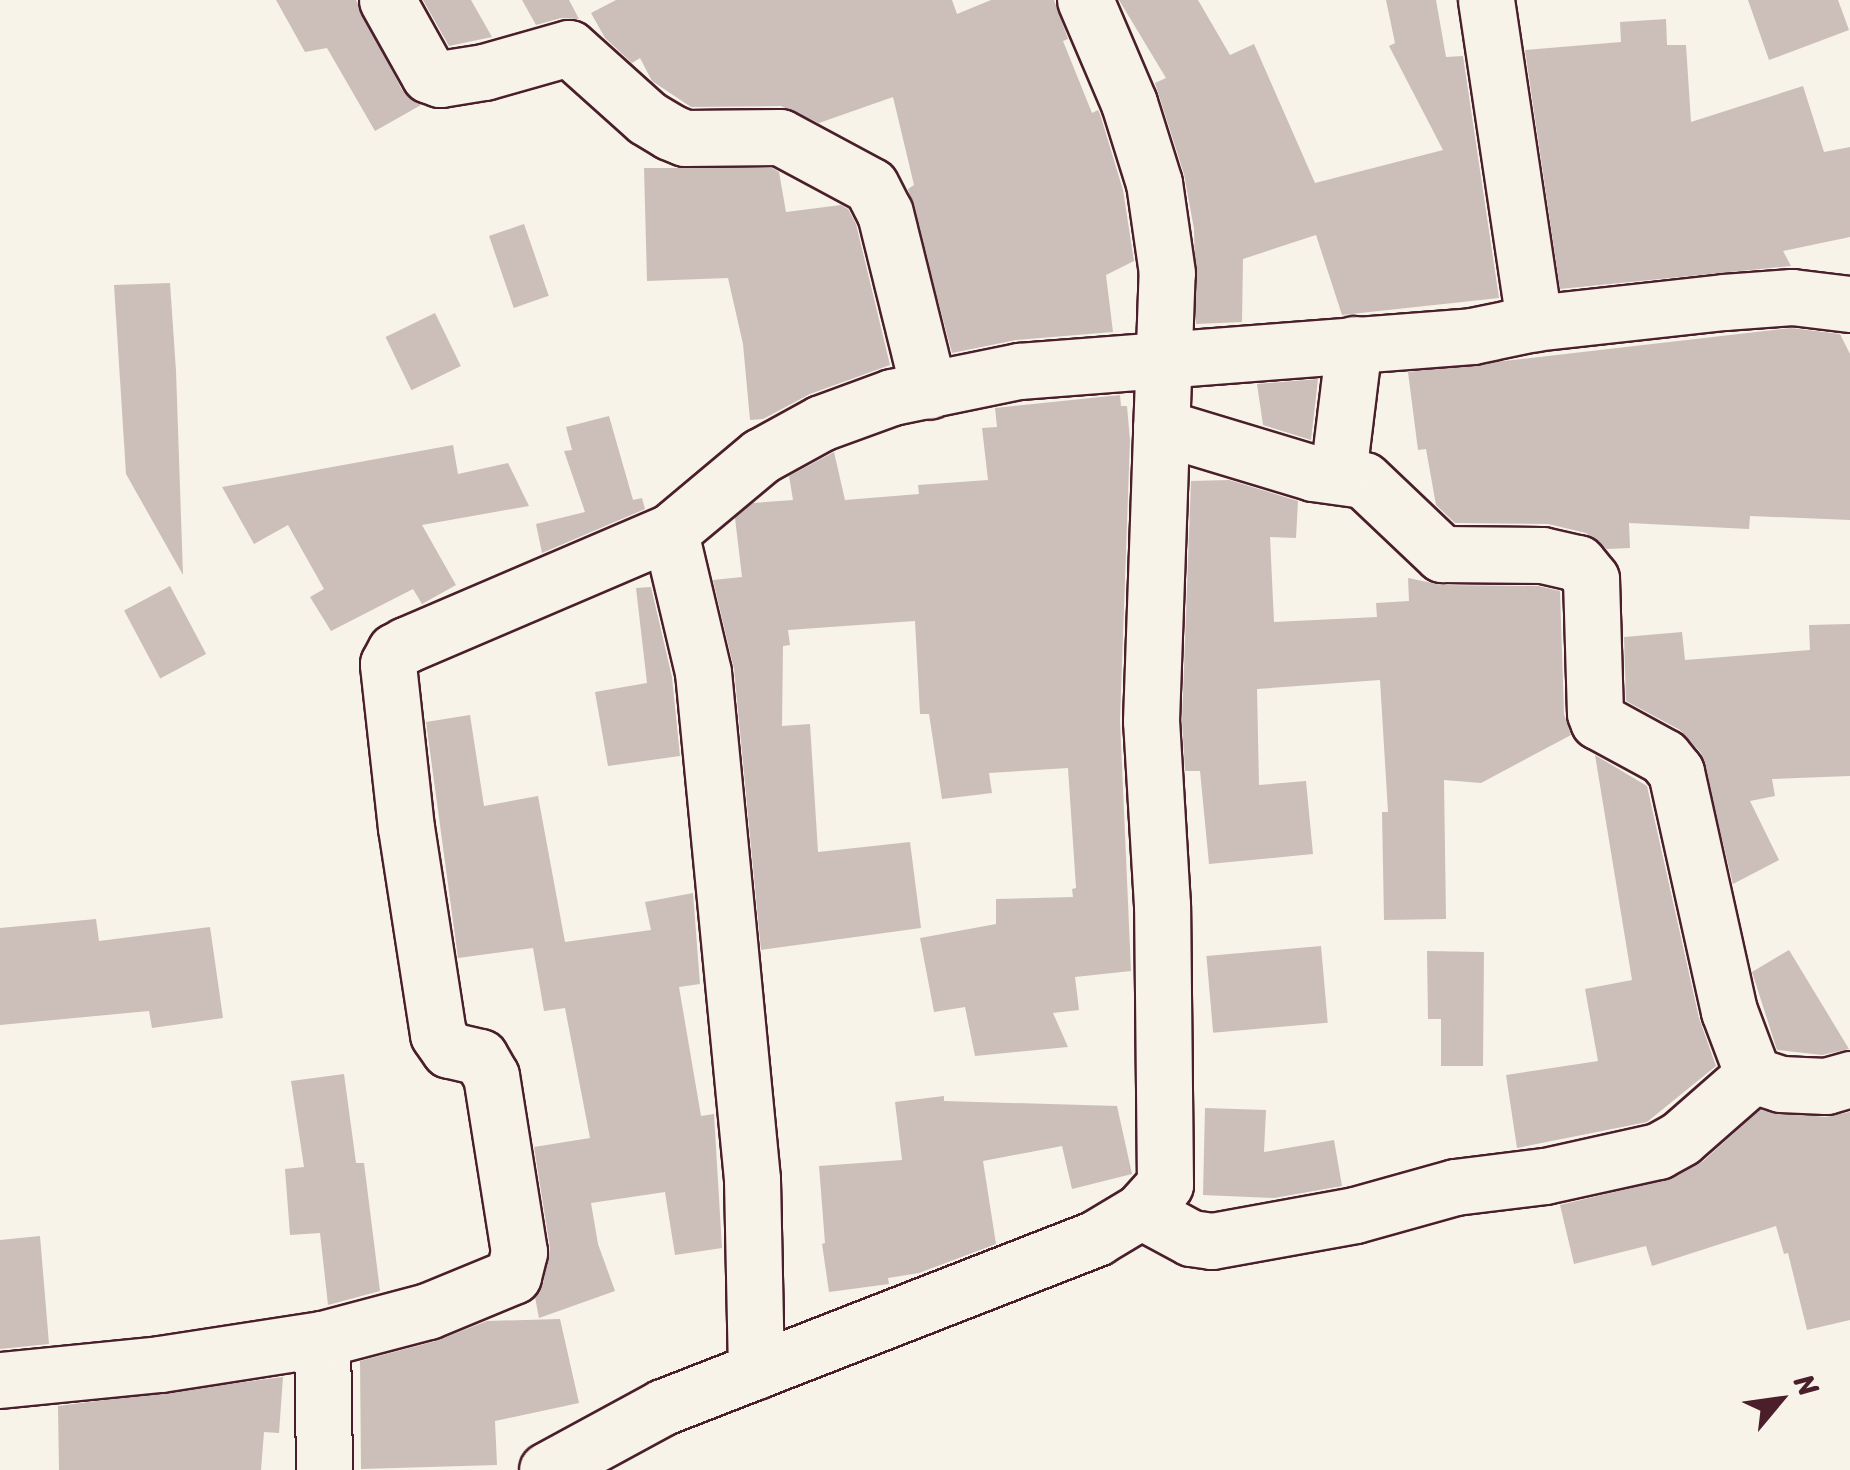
<!DOCTYPE html>
<style>
body{margin:0}
#map{position:relative;width:1850px;height:1470px;overflow:hidden;background:#f7f3e8;font-family:Sriracha,sans-serif}
div>[style]{position:absolute}
[style*='--x']{left:calc(var(--x)*1px);top:calc(var(--y)*1px);width:calc(var(--w)*1px);rotate:calc(var(--a)*1deg)}
.building>*{inset:0;background:#ccbfb9;transform-origin:0 0}
.roads{filter:drop-shadow(2px 0 #4a1f2b) drop-shadow(-2px 0 #4a1f2b) drop-shadow(0 2px #4a1f2b) drop-shadow(0 -2px #4a1f2b)}
.minor>*{height:55px;margin:-27.5px;padding:0 27.5px;transform-origin:27.5px;border-radius:27.5px;background:#f7f3e8}
span{translate:-50% -50%;white-space:nowrap;text-align:center;line-height:1.15;-webkit-text-stroke:8px #f7f3e8;paint-order:stroke}
.north{position:absolute;left:1730px;top:1350px;width:100px;height:100px;-webkit-text-stroke:8px #f7f3e8;paint-order:stroke;rotate:61deg;font-size:28px;font-weight:700;line-height:40px;text-align:center;color:#4a1f2b}
.north::after{content:'';display:block;margin:auto;width:35px;height:45px;background:#4a1f2b;clip-path:polygon(50% 0,100% 100%,50% 72%,0 100%)}
</style>
<div id="map">
<div class="building">
<div style="clip-path:polygon(276px 0,356px 0,402px 90px,421px 105px,375px 131px,327px 48px,305px 52px)"></div>
<div style="clip-path:polygon(423px 0,471px 0,492px 37px,449px 46px)"></div>
<div style="clip-path:polygon(522px 0,569px 0,579px 19px,561px 18px,536px 25px)"></div>
<div style="clip-path:polygon(616px 0,952px 0,957px 14px,991px 0,1054px 0,1068px 39px,1063px 41px,1092px 113px,1098px 110px,1100px 114px,1123px 190px,1134px 261px,1106px 275px,1113px 332px,1016px 340px,952px 353px,908px 189px,914px 185px,893px 97px,819px 123px,781px 106px,691px 107px,652px 81px,640px 58px,632px 63px,605px 38px,591px 13px)"></div>
<div style="clip-path:polygon(1119px 0,1198px 0,1230px 55px,1254px 44px,1315px 183px,1443px 150px,1389px 46px,1395px 43px,1386px 0,1436px 0,1446px 57px,1463px 56px,1499px 298px,1342px 315px,1316px 235px,1243px 259px,1242px 322px,1196px 324px,1194px 229px,1184px 174px,1155px 83px,1166px 78px)"></div>
<div style="clip-path:polygon(1748px 0,1838px 0,1849px 30px,1769px 60px)"></div>
<div style="clip-path:polygon(1666px 19px,1667px 45px,1686px 45px,1691px 122px,1803px 86px,1824px 152px,1850px 147px,1850px 237px,1783px 251px,1791px 266px,1560px 289px,1525px 50px,1621px 42px,1620px 22px)"></div>
<div style="clip-path:polygon(644px 168px,772px 168px,779px 172px,786px 212px,841px 205px,848px 209px,856px 224px,890px 365px,810px 394px,763px 419px,750px 420px,743px 344px,728px 278px,647px 281px)"></div>
<div style="left:524px;top:224px;width:76px;height:37px;rotate:71deg"></div>
<div style="clip-path:polygon(170px 283px,176px 371px,183px 575px,126px 474px,114px 285px)"></div>
<div style="left:435px;top:313px;width:59px;height:55px;rotate:64deg"></div>
<div style="clip-path:polygon(1791px 328px,1840px 334px,1850px 354px,1850px 520px,1750px 516px,1749px 529px,1629px 523px,1630px 548px,1607px 549px,1586px 533px,1548px 524px,1455px 523px,1436px 505px,1426px 449px,1418px 450px,1408px 372px)"></div>
<div style="clip-path:polygon(1318px 379px,1311px 440px,1263px 425px,1257px 384px)"></div>
<div style="clip-path:polygon(1120px 395px,1121px 406px,1127px 406px,1130px 440px,1120px 720px,1131px 971px,1075px 977px,1079px 1010px,1053px 1013px,1068px 1047px,975px 1056px,965px 1007px,934px 1012px,920px 938px,996px 924px,996px 899px,1073px 897px,1072px 889px,1076px 888px,1068px 768px,989px 773px,992px 793px,942px 799px,929px 714px,920px 714px,915px 621px,788px 630px,790px 645px,783px 646px,782px 726px,810px 724px,818px 852px,910px 842px,921px 928px,761px 950px,734px 669px,713px 580px,742px 577px,735px 518px,753px 503px,793px 500px,789px 476px,834px 452px,845px 500px,919px 494px,918px 485px,988px 480px,982px 428px,997px 427px,995px 408px)"></div>
<div style="clip-path:polygon(609px 416px,633px 500px,642px 498px,645px 509px,542px 553px,536px 524px,585px 512px,564px 451px,572px 450px,566px 427px)"></div>
<div style="clip-path:polygon(453px 445px,458px 474px,508px 463px,529px 506px,422px 525px,456px 585px,422px 604px,413px 589px,331px 631px,310px 597px,324px 589px,288px 525px,254px 544px,222px 487px)"></div>
<div style="clip-path:polygon(1229px 480px,1298px 501px,1296px 538px,1270px 537px,1274px 622px,1377px 617px,1376px 603px,1409px 601px,1408px 578px,1442px 585px,1538px 586px,1560px 591px,1564px 714px,1571px 735px,1481px 783px,1444px 780px,1446px 919px,1384px 920px,1382px 812px,1388px 812px,1380px 680px,1257px 689px,1259px 785px,1306px 781px,1313px 854px,1209px 864px,1200px 771px,1185px 771px,1182px 721px,1191px 481px)"></div>
<div style="left:170px;top:586px;width:77px;height:52px;rotate:62deg"></div>
<div style="clip-path:polygon(651px 587px,672px 677px,680px 756px,608px 766px,595px 692px,647px 683px,636px 588px)"></div>
<div style="clip-path:polygon(1850px 624px,1850px 776px,1772px 779px,1775px 796px,1750px 801px,1779px 860px,1733px 884px,1701px 753px,1680px 730px,1626px 701px,1624px 637px,1682px 632px,1685px 660px,1810px 650px,1809px 625px)"></div>
<div style="clip-path:polygon(470px 715px,484px 806px,538px 796px,565px 942px,651px 930px,645px 902px,693px 893px,700px 984px,679px 987px,701px 1116px,714px 1114px,722px 1248px,675px 1255px,665px 1192px,591px 1203px,598px 1244px,615px 1291px,539px 1318px,535px 1297px,543px 1284px,550px 1248px,534px 1147px,590px 1138px,565px 1008px,544px 1011px,533px 948px,458px 958px,426px 722px)"></div>
<div style="clip-path:polygon(1595px 755px,1647px 786px,1699px 1018px,1716px 1066px,1647px 1122px,1517px 1148px,1506px 1075px,1598px 1061px,1585px 989px,1632px 980px)"></div>
<div style="clip-path:polygon(96px 919px,99px 941px,210px 927px,223px 1018px,152px 1028px,149px 1011px,0 1025px,0 928px)"></div>
<div style="left:1321px;top:946px;width:77px;height:115px;rotate:85deg"></div>
<div style="clip-path:polygon(1789px 950px,1849px 1049px,1822px 1055px,1777px 1050px,1752px 972px)"></div>
<div style="clip-path:polygon(1427px 951px,1484px 952px,1483px 1066px,1441px 1066px,1441px 1019px,1428px 1019px)"></div>
<div style="clip-path:polygon(344px 1074px,356px 1163px,364px 1163px,380px 1291px,328px 1305px,320px 1233px,290px 1235px,285px 1169px,304px 1167px,291px 1081px)"></div>
<div style="clip-path:polygon(944px 1096px,944px 1101px,1117px 1106px,1132px 1174px,1072px 1189px,1062px 1146px,983px 1161px,996px 1244px,919px 1273px,888px 1278px,889px 1284px,829px 1292px,822px 1244px,825px 1243px,819px 1166px,902px 1160px,895px 1102px)"></div>
<div style="clip-path:polygon(1205px 1108px,1266px 1110px,1264px 1152px,1334px 1140px,1342px 1186px,1274px 1198px,1203px 1195px)"></div>
<div style="clip-path:polygon(1760px 1110px,1825px 1117px,1850px 1112px,1850px 1320px,1807px 1330px,1788px 1253px,1784px 1254px,1776px 1226px,1652px 1266px,1646px 1246px,1574px 1264px,1560px 1205px,1673px 1178px,1702px 1162px)"></div>
<div style="clip-path:polygon(40px 1236px,49px 1344px,0 1349px,0 1240px)"></div>
<div style="clip-path:polygon(560px 1319px,579px 1403px,495px 1421px,497px 1465px,361px 1469px,360px 1361px,436px 1341px,487px 1321px)"></div>
<div style="clip-path:polygon(283px 1377px,279px 1433px,264px 1432px,261px 1470px,59px 1470px,58px 1406px)"></div>
</div>
<div class="roads">
<div class="minor">
<div style="--x:387;--y:0;--w:86;--a:60.8"></div>
<div style="--x:429;--y:75;--w:12;--a:20"></div>
<div style="--x:440;--y:79;--w:45;--a:-9"></div>
<div style="--x:484;--y:72;--w:88;--a:-15.8"></div>
<div style="--x:569;--y:48;--w:105;--a:41.9"></div>
<div style="--x:647;--y:118;--w:27;--a:31"></div>
<div style="--x:670;--y:132;--w:16;--a:22"></div>
<div style="--x:685;--y:138;--w:95;--a:-0.6"></div>
<div style="--x:780;--y:137;--w:103;--a:28.3"></div>
<div style="--x:871;--y:186;--w:30;--a:63"></div>
<div style="--x:885;--y:213;--w:183;--a:76.1"></div>
<div style="--x:1486;--y:0;--w:327;--a:81.5"></div>
<div style="--x:1161;--y:427;--w:159;--a:16.8"></div>
<div style="--x:1313;--y:473;--w:51;--a:7.8"></div>
<div style="--x:1364;--y:480;--w:108;--a:43.5"></div>
<div style="--x:1442;--y:554;--w:100;--a:0.6"></div>
<div style="--x:1542;--y:555;--w:37;--a:13"></div>
<div style="--x:1578;--y:563;--w:21;--a:51"></div>
<div style="--x:1591;--y:579;--w:134;--a:88.3"></div>
<div style="--x:1595;--y:713;--w:9;--a:69"></div>
<div style="--x:1598;--y:721;--w:75;--a:28.6"></div>
<div style="--x:1664;--y:757;--w:19;--a:51"></div>
<div style="--x:1676;--y:772;--w:245;--a:77.5"></div>
<div style="--x:1729;--y:1011;--w:68;--a:69.4"></div>
<div style="--x:1753;--y:1075;--w:29;--a:18"></div>
<div style="--x:1781;--y:1084;--w:45;--a:2.5"></div>
<div style="--x:1826;--y:1086;--w:25;--a:-16"></div>
<div style="--x:1338;--y:474;--w:131;--a:-83"></div>
<div style="--x:1141;--y:1211;--w:57;--a:28.4"></div>
<div style="--x:1191;--y:1238;--w:21;--a:8"></div>
<div style="--x:1212;--y:1241;--w:145;--a:-10.3"></div>
<div style="--x:1355;--y:1215;--w:104;--a:-15.6"></div>
<div style="--x:1455;--y:1187;--w:91;--a:-7"></div>
<div style="--x:1545;--y:1176;--w:116;--a:-12.5"></div>
<div style="--x:1658;--y:1151;--w:26;--a:-29"></div>
<div style="--x:1681;--y:1138;--w:96;--a:-41.2"></div>
<div style="--x:322;--y:1339;--w:131;--a:89.1"></div>
<div style="--x:756;--y:1371;--w:192;--a:-91.2"></div>
<div style="--x:752;--y:1179;--w:509;--a:-95.52"></div>
<div style="--x:703;--y:672;--w:144;--a:-103.3"></div>
<div style="--x:670;--y:532;--w:119;--a:-39.9"></div>
<div style="--x:761;--y:456;--w:68;--a:-28.8"></div>
<div style="--x:821;--y:423;--w:76;--a:-20.1"></div>
<div style="--x:892;--y:397;--w:130;--a:-11.6"></div>
<div style="--x:1019;--y:371;--w:454;--a:-4.4"></div>
<div style="--x:1472;--y:336;--w:63;--a:-11.8"></div>
<div style="--x:1534;--y:323;--w:191;--a:-6.3"></div>
<div style="--x:1724;--y:302;--w:68;--a:-4.2"></div>
<div style="--x:1792;--y:297;--w:58;--a:6.9"></div>
<div style="--x:0;--y:1380;--w:161;--a:-5.7"></div>
<div style="--x:160;--y:1364;--w:164;--a:-8.8"></div>
<div style="--x:322;--y:1339;--w:110;--a:-14.8"></div>
<div style="--x:428;--y:1311;--w:92;--a:-22.4"></div>
<div style="--x:513;--y:1276;--w:25;--a:-76"></div>
<div style="--x:519;--y:1252;--w:178;--a:-99"></div>
<div style="--x:491;--y:1076;--w:22;--a:-120"></div>
<div style="--x:480;--y:1057;--w:32;--a:-167"></div>
<div style="--x:449;--y:1050;--w:19;--a:-125"></div>
<div style="--x:438;--y:1034;--w:208;--a:-98.8"></div>
<div style="--x:406;--y:828;--w:165;--a:-96.3"></div>
<div style="--x:388;--y:664;--w:15;--a:-62"></div>
<div style="--x:395;--y:651;--w:13;--a:-29"></div>
<div style="--x:406;--y:645;--w:287;--a:-23.2"></div>
<div style="--x:547;--y:1470;--w:132;--a:-28.5"></div>
<div style="--x:663;--y:1407;--w:465;--a:-21.3"></div>
<div style="--x:1096;--y:1238;--w:52;--a:-31"></div>
<div style="--x:1141;--y:1211;--w:36;--a:-48"></div>
<div style="--x:1165;--y:1184;--w:279;--a:-90.6"></div>
<div style="--x:1162;--y:905;--w:184;--a:-93.4"></div>
<div style="--x:1151;--y:721;--w:448;--a:-88"></div>
<div style="--x:1167;--y:273;--w:91;--a:-98.2"></div>
<div style="--x:1154;--y:183;--w:84;--a:-107.4"></div>
<div style="--x:1129;--y:103;--w:112;--a:-113.1"></div>
</div>
</div>
<div class="north">N</div>
</div>
